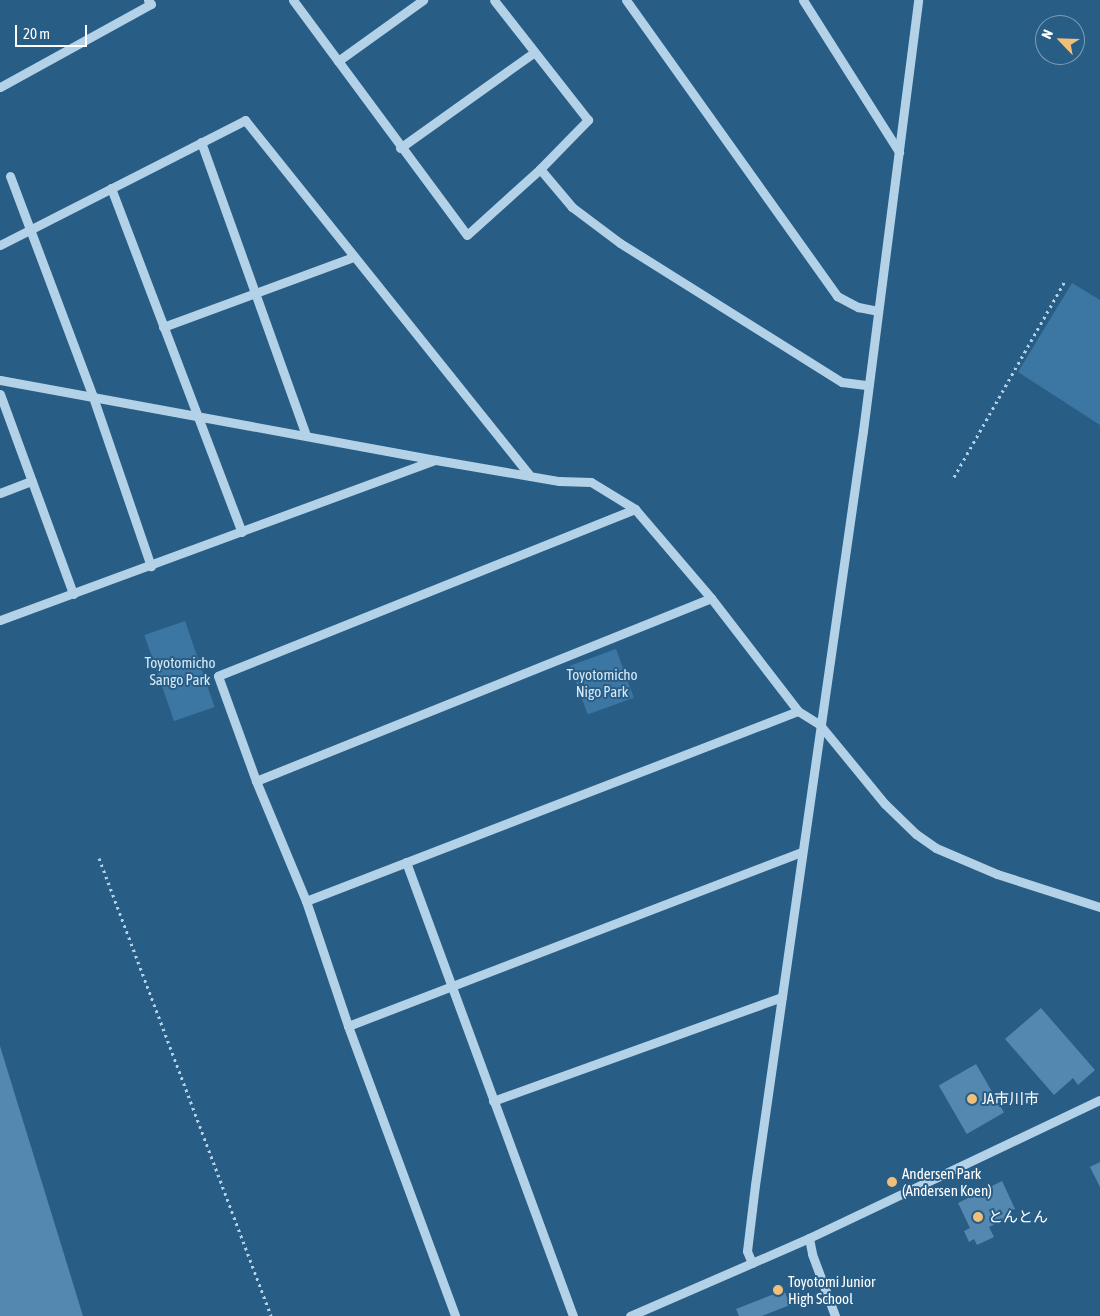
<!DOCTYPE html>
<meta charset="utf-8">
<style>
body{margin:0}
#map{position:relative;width:1100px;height:1316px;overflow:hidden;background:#285d86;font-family:"Asap Condensed","Noto Sans JP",sans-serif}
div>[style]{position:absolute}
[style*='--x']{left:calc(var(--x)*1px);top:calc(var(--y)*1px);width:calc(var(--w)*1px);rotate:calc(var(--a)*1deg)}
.green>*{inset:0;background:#3c77a3;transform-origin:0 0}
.building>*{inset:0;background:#5488b0;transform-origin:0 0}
.path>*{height:3px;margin-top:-1.5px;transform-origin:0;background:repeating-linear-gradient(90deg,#b3d2e8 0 2.5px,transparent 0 6.5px)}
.minor>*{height:9px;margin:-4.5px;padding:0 4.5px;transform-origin:4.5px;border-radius:4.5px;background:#b3d2e8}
.dots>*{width:14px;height:14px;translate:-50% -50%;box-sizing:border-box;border:2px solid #285d86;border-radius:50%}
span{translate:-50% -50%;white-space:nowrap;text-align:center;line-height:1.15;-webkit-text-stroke:4px #285d86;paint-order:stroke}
.park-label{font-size:15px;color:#d7e9f6}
.poi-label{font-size:15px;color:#fff}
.left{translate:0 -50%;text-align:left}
.north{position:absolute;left:1035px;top:15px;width:50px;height:50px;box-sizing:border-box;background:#285d86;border:1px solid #7e9eb6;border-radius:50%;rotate:294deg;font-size:14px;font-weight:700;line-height:20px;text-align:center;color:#fff}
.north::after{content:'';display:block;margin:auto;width:18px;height:22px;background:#f0bf79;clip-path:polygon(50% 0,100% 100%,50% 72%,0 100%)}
.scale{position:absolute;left:15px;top:25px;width:72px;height:22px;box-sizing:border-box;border:2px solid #fff;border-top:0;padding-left:6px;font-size:15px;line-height:18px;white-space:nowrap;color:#fff;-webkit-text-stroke:4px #285d86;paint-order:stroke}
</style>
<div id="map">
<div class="green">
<div style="clip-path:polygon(1072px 283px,1100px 300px,1100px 425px,1018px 372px)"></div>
<div style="left:185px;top:621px;width:91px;height:43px;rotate:71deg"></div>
<div style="left:616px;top:649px;width:52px;height:49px;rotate:70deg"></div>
</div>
<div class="building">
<div style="clip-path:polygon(1041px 1008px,1095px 1070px,1078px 1085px,1073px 1078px,1054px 1095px,1005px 1039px)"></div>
<div style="clip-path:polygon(0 1047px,0 1046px,83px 1316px,0 1316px)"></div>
<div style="left:976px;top:1064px;width:56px;height:43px;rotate:60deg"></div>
<div style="clip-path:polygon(1100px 1162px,1100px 1187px,1090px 1167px)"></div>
<div style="clip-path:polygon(1002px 1181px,1015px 1209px,1009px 1212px,1011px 1216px,989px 1227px,994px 1237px,977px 1245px,974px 1239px,969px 1242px,964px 1231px,970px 1228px,958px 1203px)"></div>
<div style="clip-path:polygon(784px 1290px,790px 1305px,762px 1316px,739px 1316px,736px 1309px)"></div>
</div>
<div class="path">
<div style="--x:954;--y:477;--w:227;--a:-60.5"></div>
<div style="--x:99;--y:858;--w:489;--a:69.4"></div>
</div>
<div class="minor">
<div style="--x:293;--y:0;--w:292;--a:53.5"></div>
<div style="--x:467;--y:235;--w:98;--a:-42.1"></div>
<div style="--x:540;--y:169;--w:69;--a:-45.6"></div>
<div style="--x:588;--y:120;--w:152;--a:-128.1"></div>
<div style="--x:626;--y:0;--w:364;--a:54.5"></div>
<div style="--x:837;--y:296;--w:24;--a:28"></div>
<div style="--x:858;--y:307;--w:20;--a:11"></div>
<div style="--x:803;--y:0;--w:180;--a:57.7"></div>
<div style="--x:338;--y:61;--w:105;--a:-35.7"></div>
<div style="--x:0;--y:87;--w:172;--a:-28.8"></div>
<div style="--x:151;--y:4;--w:5;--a:-127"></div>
<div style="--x:201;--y:142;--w:312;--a:70.3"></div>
<div style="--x:400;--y:148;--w:163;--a:-35.5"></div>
<div style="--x:540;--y:169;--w:50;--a:49.9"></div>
<div style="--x:572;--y:207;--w:60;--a:36.9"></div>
<div style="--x:620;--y:243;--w:262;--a:32.1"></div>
<div style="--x:842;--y:382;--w:26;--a:7"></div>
<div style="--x:10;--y:176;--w:236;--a:69.4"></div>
<div style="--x:93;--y:397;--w:179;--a:71.1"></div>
<div style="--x:111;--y:188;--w:368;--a:69.2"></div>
<div style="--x:0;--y:245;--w:275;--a:-27"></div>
<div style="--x:245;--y:120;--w:454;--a:51.3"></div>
<div style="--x:163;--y:327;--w:202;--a:-20.2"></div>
<div style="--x:0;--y:380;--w:443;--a:10.4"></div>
<div style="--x:436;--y:460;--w:125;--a:9.7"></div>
<div style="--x:559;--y:481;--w:32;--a:2"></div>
<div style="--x:591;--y:482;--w:52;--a:31.5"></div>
<div style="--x:635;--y:509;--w:117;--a:49.5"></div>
<div style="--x:711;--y:598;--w:143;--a:52.4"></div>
<div style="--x:798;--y:711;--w:26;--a:32"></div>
<div style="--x:820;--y:725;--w:102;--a:50.6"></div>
<div style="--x:885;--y:804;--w:43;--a:44.1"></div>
<div style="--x:916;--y:834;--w:24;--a:35"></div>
<div style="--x:936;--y:848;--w:66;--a:23.1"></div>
<div style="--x:997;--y:874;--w:108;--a:17.8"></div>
<div style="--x:0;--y:394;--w:213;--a:69.9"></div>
<div style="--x:0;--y:493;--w:34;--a:-21"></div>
<div style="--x:635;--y:509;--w:449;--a:158.2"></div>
<div style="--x:218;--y:676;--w:112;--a:70.1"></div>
<div style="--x:256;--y:781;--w:130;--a:67.4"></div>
<div style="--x:306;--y:901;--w:527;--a:-21.12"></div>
<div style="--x:0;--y:620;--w:464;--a:-20.2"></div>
<div style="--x:256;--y:781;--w:490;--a:-21.9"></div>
<div style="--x:406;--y:862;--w:484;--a:69.8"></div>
<div style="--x:306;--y:901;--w:132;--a:71.4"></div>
<div style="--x:348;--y:1026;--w:309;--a:69.7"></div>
<div style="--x:348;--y:1026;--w:486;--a:-21"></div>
<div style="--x:493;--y:1101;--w:307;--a:-19.8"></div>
<div style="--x:809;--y:1238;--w:16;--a:79"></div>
<div style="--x:812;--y:1254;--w:66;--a:69.6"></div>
<div style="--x:752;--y:1263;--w:13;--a:-113"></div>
<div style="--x:747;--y:1251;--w:66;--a:-83.1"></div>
<div style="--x:755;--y:1185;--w:762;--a:-81.85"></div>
<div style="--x:863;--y:431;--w:434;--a:-82.7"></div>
<div style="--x:630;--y:1316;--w:195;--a:-23.5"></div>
<div style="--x:809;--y:1238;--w:322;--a:-25.4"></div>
</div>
<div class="dots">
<div style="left:972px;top:1099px;background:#f0bf79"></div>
<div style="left:892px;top:1182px;background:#f0bf79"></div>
<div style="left:978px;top:1217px;background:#f0bf79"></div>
<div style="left:778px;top:1290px;background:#f0bf79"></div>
</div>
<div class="park-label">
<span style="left:180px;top:671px">Toyotomicho<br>Sango Park</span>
<span style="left:602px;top:683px">Toyotomicho<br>Nigo Park</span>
</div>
<div class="poi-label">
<span class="left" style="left:982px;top:1099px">JA市川市</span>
<span class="left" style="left:902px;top:1182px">Andersen Park<br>(Andersen Koen)</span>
<span class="left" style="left:988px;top:1217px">とんとん</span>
<span class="left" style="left:788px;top:1290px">Toyotomi Junior<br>High School</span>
</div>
<div class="north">N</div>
<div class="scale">20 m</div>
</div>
